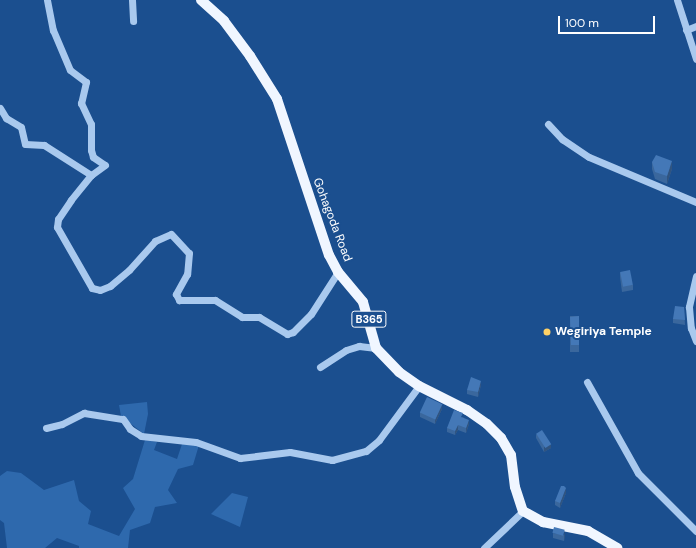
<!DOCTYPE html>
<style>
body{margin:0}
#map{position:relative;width:696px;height:548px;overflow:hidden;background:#1b4f8f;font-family:"DM Sans",sans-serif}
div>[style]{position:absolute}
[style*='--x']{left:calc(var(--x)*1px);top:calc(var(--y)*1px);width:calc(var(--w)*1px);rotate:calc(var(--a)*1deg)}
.green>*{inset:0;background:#2e69ad}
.minor>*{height:7px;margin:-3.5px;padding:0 3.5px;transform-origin:3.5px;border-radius:3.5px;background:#a9c9ee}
.major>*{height:10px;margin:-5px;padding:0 5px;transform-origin:5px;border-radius:5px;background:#f0f6ff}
.wall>*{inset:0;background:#3a679d;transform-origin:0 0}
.shaded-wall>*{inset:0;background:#305480}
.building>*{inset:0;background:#4478b7;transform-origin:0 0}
.dots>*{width:11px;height:11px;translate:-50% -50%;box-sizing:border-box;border:2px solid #1b4f8f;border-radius:50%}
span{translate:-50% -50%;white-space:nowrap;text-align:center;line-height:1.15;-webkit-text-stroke:4px #1b4f8f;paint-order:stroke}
.shield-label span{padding:1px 3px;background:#1b4f8f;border:1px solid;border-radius:3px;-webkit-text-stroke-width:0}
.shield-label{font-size:11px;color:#fff;font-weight:700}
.street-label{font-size:12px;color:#fff}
.poi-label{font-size:12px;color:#fff;font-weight:700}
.left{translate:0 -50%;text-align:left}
.scale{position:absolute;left:558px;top:16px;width:97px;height:18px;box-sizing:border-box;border:2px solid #fff;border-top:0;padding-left:5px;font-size:12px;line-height:14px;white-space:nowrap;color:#fff;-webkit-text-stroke:3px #1b4f8f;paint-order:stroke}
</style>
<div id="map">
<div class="green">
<div style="clip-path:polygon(147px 402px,148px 414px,144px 434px,121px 416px,119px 405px)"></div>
<div style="clip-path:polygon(145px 440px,157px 442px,154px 450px,177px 459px,182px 444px,199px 445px,193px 465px,178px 469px,168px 490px,177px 503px,155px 507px,150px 523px,130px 530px,128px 548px,79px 548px,79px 546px,57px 538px,45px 548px,7px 548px,4px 523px,0 520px,0 476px,7px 471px,21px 473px,44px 490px,74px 480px,79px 501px,91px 511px,88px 524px,119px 536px,135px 509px,123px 488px,133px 479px)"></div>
<div style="clip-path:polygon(232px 493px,248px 497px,240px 527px,211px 514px)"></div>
</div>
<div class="minor">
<div style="--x:47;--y:0;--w:31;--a:79"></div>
<div style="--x:53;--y:30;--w:43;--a:67"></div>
<div style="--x:70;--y:70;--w:20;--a:37"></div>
<div style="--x:86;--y:82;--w:22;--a:103"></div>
<div style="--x:81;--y:103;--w:23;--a:65"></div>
<div style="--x:91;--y:124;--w:26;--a:90"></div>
<div style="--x:91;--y:150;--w:7;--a:74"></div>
<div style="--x:93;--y:157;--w:14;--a:34"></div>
<div style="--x:105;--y:165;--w:17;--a:144"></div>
<div style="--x:91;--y:175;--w:32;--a:129"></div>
<div style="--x:71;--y:200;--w:23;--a:124"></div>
<div style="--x:58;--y:219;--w:8;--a:97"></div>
<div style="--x:57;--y:227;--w:70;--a:60.2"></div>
<div style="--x:92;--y:288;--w:8;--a:14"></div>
<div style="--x:100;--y:290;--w:11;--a:-22"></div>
<div style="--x:110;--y:286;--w:25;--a:-40"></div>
<div style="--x:129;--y:270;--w:39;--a:-48"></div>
<div style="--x:155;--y:241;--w:17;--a:-24"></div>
<div style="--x:171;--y:234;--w:26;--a:47"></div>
<div style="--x:189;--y:253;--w:21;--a:95"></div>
<div style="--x:187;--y:274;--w:23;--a:119"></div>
<div style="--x:176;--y:294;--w:7;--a:63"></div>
<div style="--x:179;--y:300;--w:36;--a:0"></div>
<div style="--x:215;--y:300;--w:32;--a:32"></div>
<div style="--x:242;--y:317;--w:17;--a:0"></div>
<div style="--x:259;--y:317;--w:33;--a:31"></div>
<div style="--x:287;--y:334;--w:6;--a:-18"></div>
<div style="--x:293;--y:332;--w:25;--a:-45"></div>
<div style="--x:311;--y:314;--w:50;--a:-57.3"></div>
<div style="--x:132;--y:0;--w:21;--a:87"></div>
<div style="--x:677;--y:0;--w:62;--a:72.1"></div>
<div style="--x:686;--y:30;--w:11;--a:-22"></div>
<div style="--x:0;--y:108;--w:12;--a:59"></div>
<div style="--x:6;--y:118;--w:17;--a:31"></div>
<div style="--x:21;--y:127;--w:17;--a:77"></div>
<div style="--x:25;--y:144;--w:19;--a:3"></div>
<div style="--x:44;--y:145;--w:56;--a:32.6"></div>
<div style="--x:548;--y:124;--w:21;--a:47"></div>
<div style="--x:562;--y:139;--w:32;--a:34"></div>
<div style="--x:589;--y:157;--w:116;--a:22.8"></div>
<div style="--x:696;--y:276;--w:32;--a:103"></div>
<div style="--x:689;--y:307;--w:21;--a:85"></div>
<div style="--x:691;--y:328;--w:14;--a:69"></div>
<div style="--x:320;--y:367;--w:31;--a:-33"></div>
<div style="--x:346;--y:350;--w:14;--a:-17"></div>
<div style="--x:359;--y:346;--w:17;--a:7"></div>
<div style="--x:587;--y:382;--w:104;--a:60.7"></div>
<div style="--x:638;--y:473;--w:82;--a:45"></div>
<div style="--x:46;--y:428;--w:16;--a:-14"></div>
<div style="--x:62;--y:424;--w:25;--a:-27"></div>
<div style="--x:84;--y:413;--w:39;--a:9"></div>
<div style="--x:123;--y:419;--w:12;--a:55"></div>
<div style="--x:130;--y:429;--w:13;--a:32"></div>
<div style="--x:141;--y:436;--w:55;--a:6.2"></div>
<div style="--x:196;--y:442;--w:47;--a:20"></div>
<div style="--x:240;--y:458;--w:50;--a:-6.8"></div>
<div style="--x:290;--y:452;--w:43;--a:10.8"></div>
<div style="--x:332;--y:460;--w:35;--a:-15"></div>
<div style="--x:366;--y:451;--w:17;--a:-40"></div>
<div style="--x:379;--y:440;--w:67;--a:-53.5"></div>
<div style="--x:484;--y:548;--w:54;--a:-43.5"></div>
</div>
<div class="major">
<div style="--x:201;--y:0;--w:31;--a:42"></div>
<div style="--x:224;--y:21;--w:44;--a:53.4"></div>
<div style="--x:250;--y:56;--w:51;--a:57.9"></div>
<div style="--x:277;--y:99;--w:164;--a:71.6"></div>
<div style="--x:329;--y:255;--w:19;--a:62"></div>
<div style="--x:338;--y:272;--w:39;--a:50"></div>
<div style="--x:363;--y:302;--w:48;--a:74.2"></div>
<div style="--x:376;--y:348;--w:33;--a:46"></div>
<div style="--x:399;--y:372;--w:24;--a:35"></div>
<div style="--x:419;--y:386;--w:54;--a:26.6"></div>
<div style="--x:467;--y:410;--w:24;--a:35"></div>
<div style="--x:487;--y:424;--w:20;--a:45"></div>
<div style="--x:501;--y:438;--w:20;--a:60"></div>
<div style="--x:511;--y:455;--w:32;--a:83"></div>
<div style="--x:515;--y:487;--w:25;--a:72"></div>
<div style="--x:523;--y:511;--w:23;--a:29"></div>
<div style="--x:543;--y:522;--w:46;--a:11.3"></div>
<div style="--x:588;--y:531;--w:34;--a:30"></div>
</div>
<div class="wall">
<div style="clip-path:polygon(652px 162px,672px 169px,667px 184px,655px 179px,652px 169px)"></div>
<div style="clip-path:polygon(620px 272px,633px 285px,633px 290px,622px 292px,620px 277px)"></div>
<div style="clip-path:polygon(684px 307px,685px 325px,673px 323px,673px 319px)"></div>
<div style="left:579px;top:316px;width:36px;height:9px;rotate:90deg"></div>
<div style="clip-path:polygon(481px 385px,478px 397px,467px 394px,467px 390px)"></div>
<div style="clip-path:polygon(442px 409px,435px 424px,420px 417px,420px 412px)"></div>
<div style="clip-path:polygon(463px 417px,469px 424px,466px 433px,458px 430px,455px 435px,447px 432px,447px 428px)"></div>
<div style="clip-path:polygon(536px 434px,551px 448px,544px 452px,536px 438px)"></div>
<div style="clip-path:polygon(566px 493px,560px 508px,555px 505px,555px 501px)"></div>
<div style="clip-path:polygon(553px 533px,565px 535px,564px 541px,553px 538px)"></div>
</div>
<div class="shaded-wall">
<div style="clip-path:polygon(672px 161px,672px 169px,667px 184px,667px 176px)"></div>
<div style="clip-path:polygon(481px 381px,481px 385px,478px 397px,478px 392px)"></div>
<div style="clip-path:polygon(442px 404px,442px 409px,435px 424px,435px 420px)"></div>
<div style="clip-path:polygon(469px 420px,469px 424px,466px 433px,466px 428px)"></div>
<div style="clip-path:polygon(458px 425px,458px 430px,455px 435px,455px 431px)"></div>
<div style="clip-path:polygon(551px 444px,551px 448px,544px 452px,544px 447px)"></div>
<div style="clip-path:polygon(566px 488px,566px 493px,560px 508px,560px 503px)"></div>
<div style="clip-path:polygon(565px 530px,565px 535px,564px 541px,564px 536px)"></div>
</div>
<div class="building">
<div style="clip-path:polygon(656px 155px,672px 161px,667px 176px,655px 172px,652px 162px)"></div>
<div style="left:630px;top:270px;width:15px;height:10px;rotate:79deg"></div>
<div style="clip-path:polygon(675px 306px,684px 307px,685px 320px,673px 319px)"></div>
<div style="clip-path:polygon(579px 316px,579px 345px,571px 345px,570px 317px)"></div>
<div style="clip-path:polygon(471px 377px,481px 381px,478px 392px,467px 390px)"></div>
<div style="left:427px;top:397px;width:17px;height:17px;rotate:25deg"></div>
<div style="clip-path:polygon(454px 410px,463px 413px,461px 417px,469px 420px,466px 428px,458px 425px,455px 431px,447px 428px)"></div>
<div style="left:542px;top:430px;width:17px;height:7px;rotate:57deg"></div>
<div style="clip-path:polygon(561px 486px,564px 486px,566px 488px,560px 503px,555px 501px)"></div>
<div style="left:554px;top:527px;width:11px;height:6px;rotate:15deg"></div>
</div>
<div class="dots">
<div style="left:547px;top:332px;background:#ffd166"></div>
</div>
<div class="shield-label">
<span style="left:369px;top:319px">B365</span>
</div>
<div class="street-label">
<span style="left:332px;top:220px;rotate:69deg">Gohagoda Road</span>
</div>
<div class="poi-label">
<span class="left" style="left:555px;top:332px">Wegiriya Temple</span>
</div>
<div class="scale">100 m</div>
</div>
